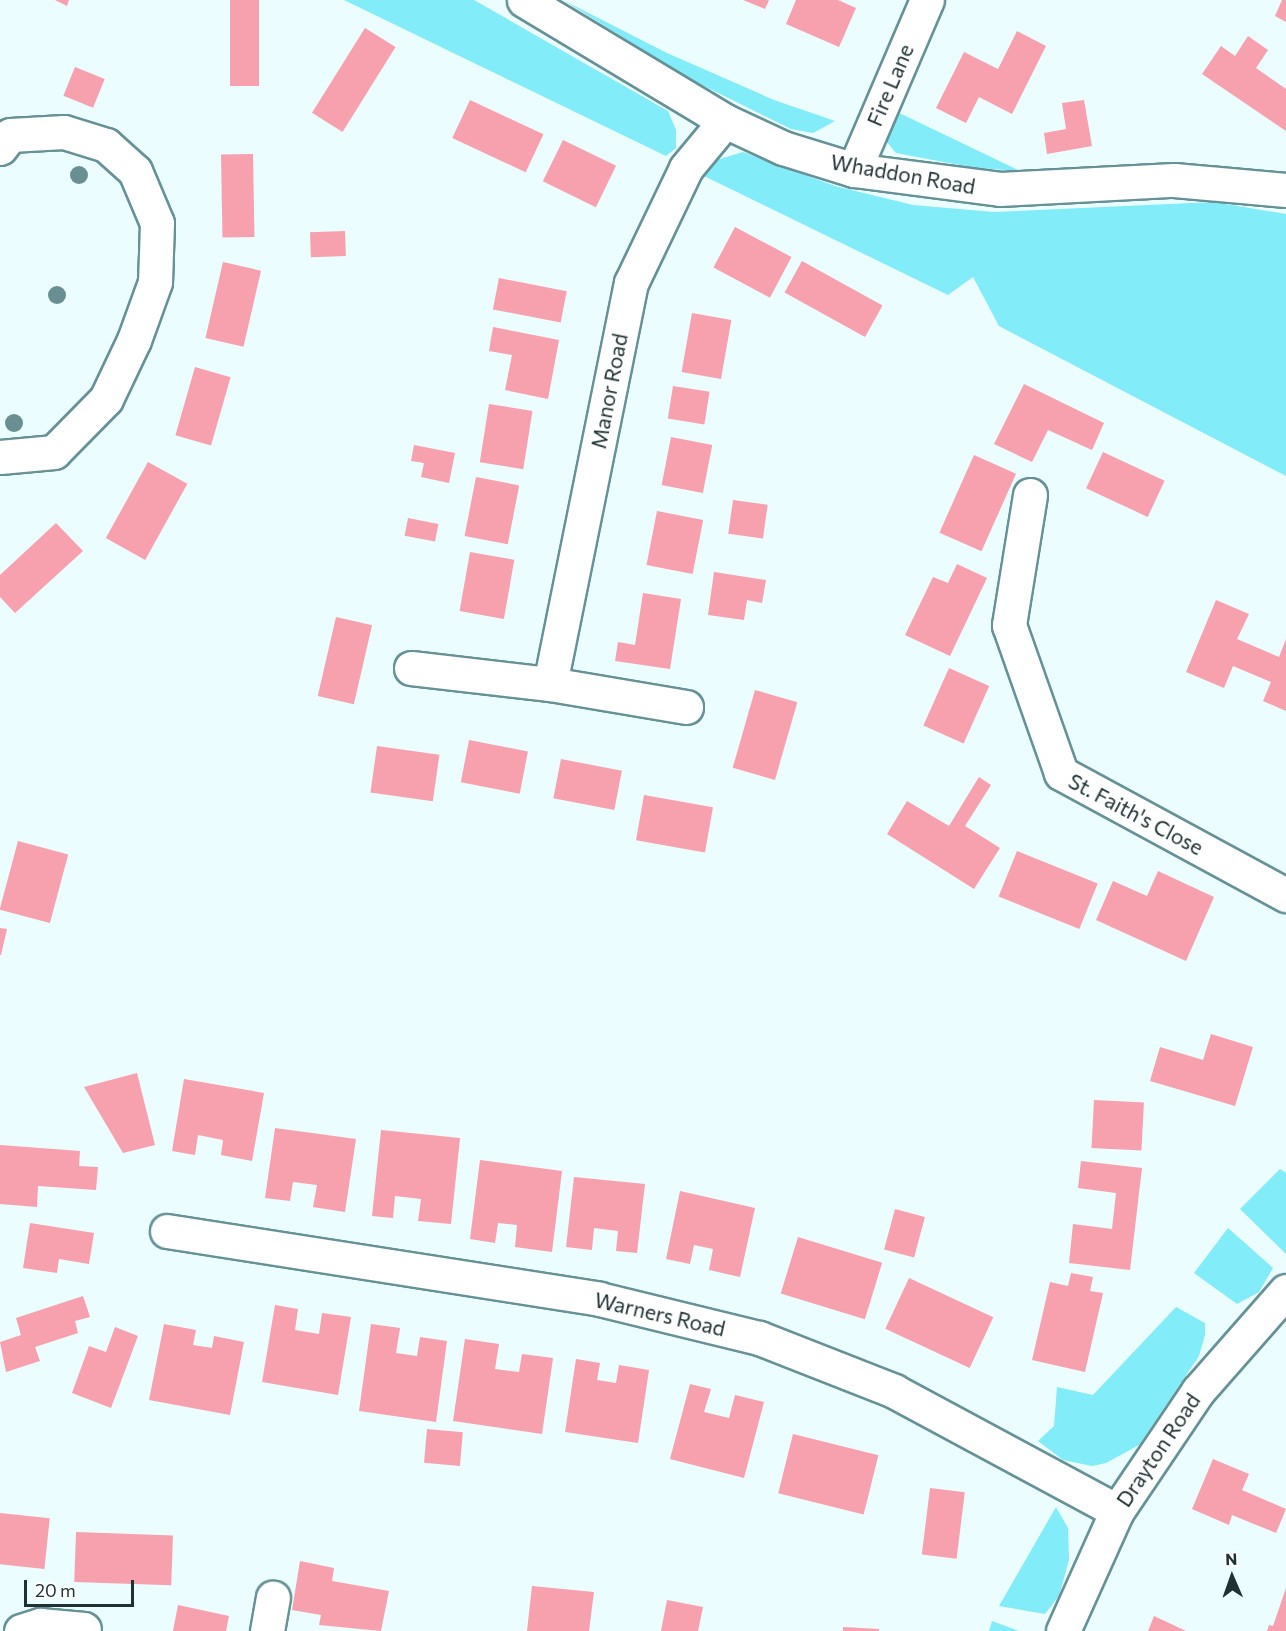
<!DOCTYPE html>
<style>
body{margin:0}
#map{position:relative;width:1286px;height:1631px;overflow:hidden;background:#ebfdff;font-family:Commissioner,sans-serif}
div>[style]{position:absolute}
[style*='--x']{left:calc(var(--x)*1px);top:calc(var(--y)*1px);width:calc(var(--w)*1px);rotate:calc(var(--a)*1deg)}
.green>*{inset:0;background:#82ecf8}
.building>*{inset:0;background:#f6a1ad;transform-origin:0 0}
.roads{filter:drop-shadow(2px 0 #669196) drop-shadow(-2px 0 #669196) drop-shadow(0 2px #669196) drop-shadow(0 -2px #669196)}
.minor>*{height:33px;margin:-16.5px;padding:0 16.5px;transform-origin:16.5px;border-radius:16.5px;background:#fff}
.trees>*{width:18px;height:18px;margin:-9px;border-radius:50%;background:#6a8f93}
span{translate:-50% -50%;white-space:nowrap;text-align:center;line-height:1.15;-webkit-text-stroke:5px #fff;paint-order:stroke}
.street-label{font-size:21px;color:#203133}
.north{position:absolute;left:1202px;top:1547px;width:60px;height:60px;-webkit-text-stroke:4px #fff;paint-order:stroke;rotate:358deg;font-size:16px;font-weight:700;line-height:24px;text-align:center;color:#203133}
.north::after{content:'';display:block;margin:auto;width:21px;height:27px;background:#203133;clip-path:polygon(50% 0,100% 100%,50% 72%,0 100%)}
.scale{position:absolute;left:24px;top:1580px;width:110px;height:27px;box-sizing:border-box;border:3px solid #203133;border-top:0;padding-left:8px;font-size:18px;line-height:21px;white-space:nowrap;color:#203133;-webkit-text-stroke:4px #fff;paint-order:stroke}
</style>
<div id="map">
<div class="green">
<div style="clip-path:polygon(344px 0,474px 0,668px 111px,676px 130px,676px 148px,666px 156px)"></div>
<div style="clip-path:polygon(563px 0,667px 53px,774px 100px,835px 121px,813px 133px,791px 129px,690px 79px)"></div>
<div style="clip-path:polygon(891px 109px,1020px 171px,975px 168px,896px 153px,886px 141px,885px 122px)"></div>
<div style="clip-path:polygon(743px 152px,835px 186px,913px 205px,994px 212px,1214px 202px,1286px 214px,1286px 476px,999px 326px,973px 277px,948px 295px,702px 175px,707px 163px)"></div>
<div style="clip-path:polygon(1280px 1169px,1286px 1173px,1286px 1254px,1240px 1209px)"></div>
<div style="clip-path:polygon(1228px 1228px,1273px 1268px,1259px 1292px,1237px 1304px,1194px 1273px)"></div>
<div style="clip-path:polygon(1176px 1307px,1205px 1323px,1205px 1335px,1199px 1356px,1139px 1445px,1106px 1463px,1092px 1466px,1063px 1460px,1038px 1441px,1054px 1426px,1057px 1387px,1093px 1395px)"></div>
<div style="clip-path:polygon(1056px 1507px,1068px 1528px,1069px 1560px,1059px 1596px,1045px 1614px,999px 1606px)"></div>
<div style="clip-path:polygon(992px 1621px,1019px 1631px,989px 1631px)"></div>
</div>
<div class="building">
<div style="clip-path:polygon(55px 0,69px 0,67px 6px)"></div>
<div style="left:230px;top:0;width:29px;height:86px"></div>
<div style="clip-path:polygon(743px 0,769px 0,765px 9px)"></div>
<div style="clip-path:polygon(796px 0,838px 0,856px 8px,839px 47px,786px 24px)"></div>
<div style="clip-path:polygon(1282px 0,1286px 0,1286px 22px,1275px 16px)"></div>
<div style="left:365px;top:28px;width:36px;height:100px;rotate:32deg"></div>
<div style="clip-path:polygon(1017px 31px,1046px 46px,1012px 114px,979px 97px,966px 123px,936px 108px,964px 52px,998px 69px)"></div>
<div style="clip-path:polygon(1248px 36px,1268px 50px,1256px 68px,1286px 89px,1286px 131px,1202px 74px,1221px 46px,1235px 56px)"></div>
<div style="left:75px;top:67px;width:32px;height:31px;rotate:22deg"></div>
<div style="left:470px;top:100px;width:81px;height:42px;rotate:25deg"></div>
<div style="clip-path:polygon(1084px 100px,1092px 146px,1047px 154px,1044px 133px,1066px 129px,1062px 103px)"></div>
<div style="left:563px;top:140px;width:59px;height:46px;rotate:26deg"></div>
<div style="left:253px;top:154px;width:83px;height:32px;rotate:89deg"></div>
<div style="left:735px;top:227px;width:64px;height:46px;rotate:28deg"></div>
<div style="left:345px;top:231px;width:25px;height:35px;rotate:88deg"></div>
<div style="left:802px;top:261px;width:92px;height:36px;rotate:29deg"></div>
<div style="left:223px;top:262px;width:39px;height:78px;rotate:13deg"></div>
<div style="left:499px;top:278px;width:69px;height:32px;rotate:11deg"></div>
<div style="left:692px;top:313px;width:40px;height:60px;rotate:10deg"></div>
<div style="clip-path:polygon(493px 327px,559px 340px,548px 399px,505px 390px,512px 355px,489px 351px)"></div>
<div style="left:195px;top:367px;width:37px;height:71px;rotate:16deg"></div>
<div style="clip-path:polygon(1024px 384px,1104px 423px,1092px 450px,1048px 430px,1032px 462px,994px 444px)"></div>
<div style="left:673px;top:386px;width:37px;height:33px;rotate:9deg"></div>
<div style="left:489px;top:404px;width:44px;height:59px;rotate:9deg"></div>
<div style="left:671px;top:437px;width:42px;height:49px;rotate:11deg"></div>
<div style="clip-path:polygon(414px 445px,455px 453px,449px 483px,421px 477px,424px 463px,411px 461px)"></div>
<div style="left:1103px;top:452px;width:68px;height:40px;rotate:25deg"></div>
<div style="left:974px;top:455px;width:46px;height:85px;rotate:24deg"></div>
<div style="left:148px;top:462px;width:45px;height:87px;rotate:29deg"></div>
<div style="left:476px;top:477px;width:44px;height:60px;rotate:11deg"></div>
<div style="left:733px;top:500px;width:35px;height:34px;rotate:8deg"></div>
<div style="left:657px;top:511px;width:47px;height:55px;rotate:11deg"></div>
<div style="left:408px;top:518px;width:31px;height:18px;rotate:11deg"></div>
<div style="clip-path:polygon(56px 523px,83px 551px,15px 613px,0 597px,0 575px)"></div>
<div style="left:470px;top:552px;width:45px;height:60px;rotate:10deg"></div>
<div style="clip-path:polygon(957px 564px,987px 578px,950px 656px,905px 635px,933px 577px,948px 583px)"></div>
<div style="clip-path:polygon(714px 572px,766px 580px,762px 603px,747px 600px,744px 620px,708px 615px)"></div>
<div style="clip-path:polygon(643px 593px,681px 599px,670px 669px,615px 661px,618px 642px,635px 645px)"></div>
<div style="clip-path:polygon(1216px 600px,1249px 614px,1237px 639px,1279px 657px,1286px 639px,1286px 711px,1263px 701px,1271px 682px,1233px 666px,1224px 688px,1186px 672px)"></div>
<div style="left:336px;top:617px;width:37px;height:81px;rotate:13deg"></div>
<div style="left:949px;top:668px;width:44px;height:63px;rotate:24deg"></div>
<div style="left:755px;top:690px;width:44px;height:81px;rotate:16deg"></div>
<div style="left:469px;top:740px;width:60px;height:43px;rotate:11deg"></div>
<div style="left:377px;top:746px;width:63px;height:47px;rotate:8deg"></div>
<div style="left:561px;top:759px;width:62px;height:40px;rotate:11deg"></div>
<div style="clip-path:polygon(979px 777px,991px 785px,965px 826px,1000px 848px,974px 889px,887px 834px,907px 801px,949px 826px)"></div>
<div style="left:644px;top:795px;width:70px;height:46px;rotate:10deg"></div>
<div style="left:18px;top:841px;width:52px;height:71px;rotate:15deg"></div>
<div style="left:1017px;top:851px;width:87px;height:49px;rotate:22deg"></div>
<div style="clip-path:polygon(1158px 871px,1214px 897px,1186px 961px,1096px 920px,1113px 881px,1147px 896px)"></div>
<div style="clip-path:polygon(0 928px,7px 929px,1px 955px,0 955px)"></div>
<div style="clip-path:polygon(1211px 1034px,1253px 1047px,1235px 1106px,1150px 1081px,1160px 1047px,1203px 1060px)"></div>
<div style="clip-path:polygon(137px 1073px,155px 1145px,123px 1153px,84px 1087px)"></div>
<div style="clip-path:polygon(184px 1079px,264px 1093px,252px 1161px,221px 1155px,223px 1140px,198px 1135px,195px 1155px,172px 1151px)"></div>
<div style="left:1094px;top:1100px;width:50px;height:48px;rotate:3deg"></div>
<div style="clip-path:polygon(275px 1128px,356px 1139px,345px 1212px,313px 1207px,317px 1185px,293px 1182px,290px 1201px,265px 1198px)"></div>
<div style="clip-path:polygon(381px 1130px,460px 1138px,451px 1224px,418px 1221px,421px 1199px,395px 1196px,393px 1218px,372px 1216px)"></div>
<div style="clip-path:polygon(0 1145px,80px 1151px,79px 1166px,98px 1167px,96px 1190px,38px 1186px,37px 1207px,0 1204px)"></div>
<div style="clip-path:polygon(480px 1160px,562px 1171px,552px 1252px,515px 1247px,517px 1225px,498px 1223px,495px 1243px,470px 1239px)"></div>
<div style="clip-path:polygon(1081px 1161px,1142px 1168px,1130px 1270px,1069px 1263px,1073px 1224px,1112px 1229px,1116px 1193px,1078px 1188px)"></div>
<div style="clip-path:polygon(574px 1177px,645px 1184px,637px 1253px,616px 1251px,618px 1231px,594px 1228px,592px 1250px,566px 1247px)"></div>
<div style="clip-path:polygon(680px 1191px,755px 1208px,740px 1277px,709px 1270px,713px 1249px,694px 1245px,690px 1264px,666px 1259px)"></div>
<div style="left:895px;top:1209px;width:31px;height:42px;rotate:15deg"></div>
<div style="clip-path:polygon(30px 1223px,94px 1233px,89px 1264px,59px 1259px,57px 1273px,23px 1268px)"></div>
<div style="left:798px;top:1237px;width:88px;height:59px;rotate:17deg"></div>
<div style="clip-path:polygon(1071px 1273px,1093px 1277px,1090px 1291px,1103px 1293px,1085px 1372px,1032px 1360px,1050px 1282px,1068px 1286px)"></div>
<div style="left:909px;top:1278px;width:93px;height:56px;rotate:25deg"></div>
<div style="clip-path:polygon(83px 1296px,90px 1317px,75px 1321px,78px 1333px,35px 1347px,40px 1361px,6px 1372px,0 1342px,21px 1335px,16px 1318px)"></div>
<div style="clip-path:polygon(275px 1305px,298px 1309px,295px 1330px,319px 1334px,322px 1313px,351px 1317px,338px 1395px,262px 1382px)"></div>
<div style="clip-path:polygon(164px 1324px,196px 1330px,193px 1345px,212px 1348px,214px 1336px,244px 1342px,230px 1415px,149px 1400px)"></div>
<div style="clip-path:polygon(371px 1324px,400px 1328px,396px 1353px,417px 1356px,420px 1337px,447px 1341px,436px 1422px,359px 1411px)"></div>
<div style="clip-path:polygon(115px 1327px,138px 1336px,111px 1408px,72px 1393px,89px 1346px,106px 1352px)"></div>
<div style="clip-path:polygon(465px 1339px,499px 1344px,495px 1369px,519px 1372px,522px 1354px,553px 1358px,542px 1434px,453px 1421px)"></div>
<div style="clip-path:polygon(576px 1359px,600px 1363px,597px 1380px,616px 1383px,619px 1365px,649px 1370px,638px 1443px,565px 1432px)"></div>
<div style="clip-path:polygon(690px 1384px,711px 1389px,704px 1412px,729px 1418px,735px 1395px,764px 1402px,744px 1478px,670px 1459px)"></div>
<div style="left:427px;top:1429px;width:36px;height:34px;rotate:5deg"></div>
<div style="left:793px;top:1434px;width:88px;height:61px;rotate:14deg"></div>
<div style="clip-path:polygon(1213px 1459px,1249px 1474px,1242px 1490px,1286px 1509px,1276px 1533px,1232px 1515px,1229px 1525px,1192px 1509px)"></div>
<div style="left:930px;top:1488px;width:35px;height:67px;rotate:7deg"></div>
<div style="left:0;top:1513px;width:50px;height:51px;rotate:6deg"></div>
<div style="left:76px;top:1532px;width:97px;height:50px;rotate:2deg"></div>
<div style="clip-path:polygon(300px 1561px,334px 1568px,332px 1581px,389px 1591px,381px 1631px,319px 1625px,321px 1615px,292px 1610px)"></div>
<div style="clip-path:polygon(532px 1586px,594px 1592px,589px 1631px,527px 1631px)"></div>
<div style="clip-path:polygon(1286px 1588px,1286px 1631px,1267px 1631px,1269px 1625px,1273px 1626px)"></div>
<div style="clip-path:polygon(667px 1600px,703px 1607px,698px 1631px,661px 1631px)"></div>
<div style="clip-path:polygon(178px 1605px,229px 1616px,226px 1631px,173px 1631px)"></div>
<div style="clip-path:polygon(1154px 1616px,1186px 1631px,1148px 1631px)"></div>
<div style="clip-path:polygon(843px 1627px,879px 1629px,879px 1631px,843px 1631px)"></div>
</div>
<div class="roads">
<div class="minor">
<div style="--x:524;--y:0;--w:235;--a:31"></div>
<div style="--x:725;--y:121;--w:64;--a:25"></div>
<div style="--x:783;--y:148;--w:74;--a:17.2"></div>
<div style="--x:854;--y:170;--w:147;--a:7.4"></div>
<div style="--x:1000;--y:189;--w:174;--a:-3"></div>
<div style="--x:1174;--y:180;--w:112;--a:5.1"></div>
<div style="--x:0;--y:148;--w:16;--a:-52"></div>
<div style="--x:10;--y:135;--w:54;--a:-3.2"></div>
<div style="--x:64;--y:132;--w:44;--a:17.2"></div>
<div style="--x:106;--y:145;--w:39;--a:42"></div>
<div style="--x:135;--y:171;--w:56;--a:67.1"></div>
<div style="--x:157;--y:223;--w:59;--a:91.9"></div>
<div style="--x:155;--y:282;--w:62;--a:109.9"></div>
<div style="--x:134;--y:340;--w:65;--a:115.4"></div>
<div style="--x:106;--y:399;--w:74;--a:134.5"></div>
<div style="--x:54;--y:452;--w:54;--a:174.7"></div>
<div style="--x:854;--y:170;--w:185;--a:-66.8"></div>
<div style="--x:1030;--y:495;--w:132;--a:99.2"></div>
<div style="--x:1009;--y:625;--w:157;--a:70.6"></div>
<div style="--x:1061;--y:773;--w:256;--a:28.5"></div>
<div style="--x:411;--y:668;--w:140;--a:6.6"></div>
<div style="--x:550;--y:684;--w:138;--a:9.6"></div>
<div style="--x:550;--y:684;--w:409;--a:-78.6"></div>
<div style="--x:631;--y:283;--w:127;--a:-64.4"></div>
<div style="--x:686;--y:168;--w:61;--a:-50.3"></div>
<div style="--x:167;--y:1231;--w:437;--a:8.9"></div>
<div style="--x:599;--y:1299;--w:165;--a:13.7"></div>
<div style="--x:759;--y:1338;--w:145;--a:21.4"></div>
<div style="--x:894;--y:1391;--w:253;--a:28.3"></div>
<div style="--x:21;--y:1631;--w:20;--a:-18"></div>
<div style="--x:40;--y:1625;--w:44;--a:5.2"></div>
<div style="--x:267;--y:1631;--w:34;--a:-80"></div>
<div style="--x:1063;--y:1631;--w:132;--a:-65.8"></div>
<div style="--x:1117;--y:1511;--w:145;--a:-56"></div>
<div style="--x:1198;--y:1391;--w:133;--a:-48.7"></div>
</div>
</div>
<div class="trees">
<div style="left:79px;top:175px"></div>
<div style="left:57px;top:295px"></div>
<div style="left:14px;top:423px"></div>
</div>
<div class="street-label">
<span style="left:890px;top:85px;rotate:-67deg">Fire Lane</span>
<span style="left:903px;top:174px;rotate:10deg">Whaddon Road</span>
<span style="left:609px;top:391px;rotate:-79deg">Manor Road</span>
<span style="left:1136px;top:814px;rotate:28deg">St. Faith's Close</span>
<span style="left:660px;top:1314px;rotate:13deg">Warners Road</span>
<span style="left:1158px;top:1450px;rotate:-56deg">Drayton Road</span>
</div>
<div class="north">N</div>
<div class="scale">20 m</div>
</div>
